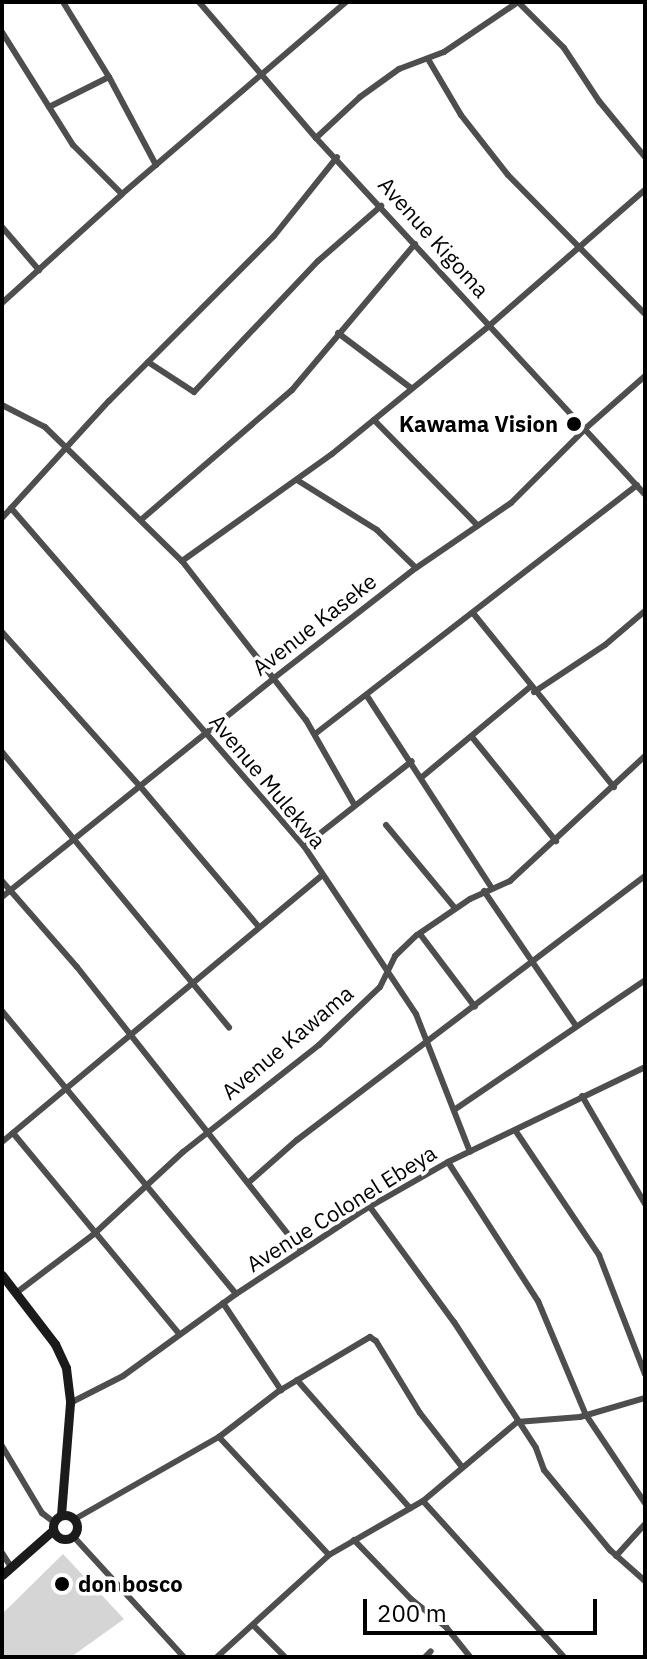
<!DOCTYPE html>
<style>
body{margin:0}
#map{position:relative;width:647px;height:1659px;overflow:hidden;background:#fff;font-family:"IBM Plex Sans",sans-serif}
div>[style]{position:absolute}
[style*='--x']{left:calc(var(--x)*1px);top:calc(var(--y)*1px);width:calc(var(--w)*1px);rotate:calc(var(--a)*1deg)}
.green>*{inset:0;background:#d5d5d5}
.street>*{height:6px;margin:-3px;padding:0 3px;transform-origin:3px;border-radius:3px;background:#4e4e4e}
.secondary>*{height:9px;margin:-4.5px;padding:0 4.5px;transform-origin:4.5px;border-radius:4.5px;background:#1b1b1b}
.secondary>.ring{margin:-4.5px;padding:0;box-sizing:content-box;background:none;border:9px solid #1b1b1b;border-radius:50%}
.dots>*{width:22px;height:22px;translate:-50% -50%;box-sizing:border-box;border:4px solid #fff;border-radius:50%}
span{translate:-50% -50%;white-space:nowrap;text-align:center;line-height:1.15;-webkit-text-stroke:7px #fff;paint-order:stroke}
.street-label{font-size:22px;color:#000}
.poi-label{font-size:22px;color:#000;font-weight:700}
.right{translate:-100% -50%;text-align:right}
.left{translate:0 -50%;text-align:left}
.frame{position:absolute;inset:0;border:4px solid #000;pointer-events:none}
.scale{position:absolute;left:363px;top:1599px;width:234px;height:36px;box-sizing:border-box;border:4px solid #000;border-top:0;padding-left:10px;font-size:24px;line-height:28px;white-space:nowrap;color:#000;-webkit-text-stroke:6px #fff;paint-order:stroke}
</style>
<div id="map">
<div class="green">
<div style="clip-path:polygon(63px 1554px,124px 1619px,71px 1657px,2px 1657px,2px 1614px)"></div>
</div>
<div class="street">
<div style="--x:63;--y:2;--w:88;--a:58.5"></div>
<div style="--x:199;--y:2;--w:179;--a:49.3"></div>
<div style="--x:316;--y:138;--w:485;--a:47.3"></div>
<div style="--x:518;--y:2;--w:65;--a:45"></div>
<div style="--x:564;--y:48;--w:64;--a:56.6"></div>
<div style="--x:599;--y:101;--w:72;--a:50.6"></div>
<div style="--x:2;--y:32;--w:133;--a:57.9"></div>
<div style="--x:73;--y:145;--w:69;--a:45"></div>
<div style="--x:428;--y:59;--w:65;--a:59.5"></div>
<div style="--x:461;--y:115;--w:76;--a:51.9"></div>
<div style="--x:508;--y:175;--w:195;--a:45.4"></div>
<div style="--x:49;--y:107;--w:67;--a:-26.6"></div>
<div style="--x:109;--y:77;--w:100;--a:61.9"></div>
<div style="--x:316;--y:138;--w:60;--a:-43"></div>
<div style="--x:360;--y:97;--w:48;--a:-35.7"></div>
<div style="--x:399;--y:69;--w:48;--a:-20.7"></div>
<div style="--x:444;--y:52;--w:89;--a:-34"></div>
<div style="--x:2;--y:227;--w:57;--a:49.3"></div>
<div style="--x:2;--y:303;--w:162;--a:-42.2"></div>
<div style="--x:122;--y:194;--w:295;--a:-40.6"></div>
<div style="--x:338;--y:333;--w:91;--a:37"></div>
<div style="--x:148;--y:362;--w:55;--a:33.1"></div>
<div style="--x:194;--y:392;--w:180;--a:-46.6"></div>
<div style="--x:318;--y:261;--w:84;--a:-41.1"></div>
<div style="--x:2;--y:405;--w:48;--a:27.1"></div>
<div style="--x:45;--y:427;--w:192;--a:44.4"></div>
<div style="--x:182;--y:561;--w:202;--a:52.1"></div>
<div style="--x:306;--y:720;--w:97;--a:60.3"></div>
<div style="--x:374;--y:420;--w:148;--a:45.5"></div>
<div style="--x:297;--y:480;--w:94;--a:32"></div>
<div style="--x:377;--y:530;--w:54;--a:44.3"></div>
<div style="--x:11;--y:508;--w:447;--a:49.1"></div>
<div style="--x:304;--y:846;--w:202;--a:56.3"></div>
<div style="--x:416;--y:1014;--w:148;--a:68.6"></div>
<div style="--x:2;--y:518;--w:159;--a:-47.6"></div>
<div style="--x:109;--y:401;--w:233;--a:-45"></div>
<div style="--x:274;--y:236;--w:101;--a:-51.4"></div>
<div style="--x:142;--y:519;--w:198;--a:-40.7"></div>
<div style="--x:292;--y:390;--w:191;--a:-49.9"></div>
<div style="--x:182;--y:561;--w:184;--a:-35.5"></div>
<div style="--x:332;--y:454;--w:204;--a:-39.2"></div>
<div style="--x:490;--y:325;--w:206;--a:-41.1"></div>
<div style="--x:473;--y:613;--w:224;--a:51"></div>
<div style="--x:2;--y:632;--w:205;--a:48.2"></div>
<div style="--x:139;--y:785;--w:186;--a:49.8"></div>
<div style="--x:534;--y:692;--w:85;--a:-33.5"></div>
<div style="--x:605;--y:645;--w:52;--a:-40.4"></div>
<div style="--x:367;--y:696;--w:228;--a:57"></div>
<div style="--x:315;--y:734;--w:407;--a:-37.7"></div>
<div style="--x:472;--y:737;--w:134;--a:51.1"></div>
<div style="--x:2;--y:752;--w:357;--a:50.5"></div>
<div style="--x:422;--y:777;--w:141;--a:-39.8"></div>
<div style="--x:386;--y:825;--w:108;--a:50.3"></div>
<div style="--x:304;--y:846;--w:137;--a:-38.2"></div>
<div style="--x:2;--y:881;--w:114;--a:48.9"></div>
<div style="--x:77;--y:967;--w:362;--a:51.7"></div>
<div style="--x:484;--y:891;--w:163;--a:55.7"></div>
<div style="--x:2;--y:897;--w:349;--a:-38.8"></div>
<div style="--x:274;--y:678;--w:180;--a:-37.8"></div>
<div style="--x:416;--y:568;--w:115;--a:-34.4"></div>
<div style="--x:511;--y:503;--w:106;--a:-45"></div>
<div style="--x:586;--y:428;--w:79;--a:-41.4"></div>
<div style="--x:420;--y:934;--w:91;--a:53"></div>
<div style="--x:2;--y:1011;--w:367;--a:50.4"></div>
<div style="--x:582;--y:1096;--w:125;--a:59.7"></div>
<div style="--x:454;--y:1110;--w:231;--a:-34.2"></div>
<div style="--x:515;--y:1130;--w:151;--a:56.1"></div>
<div style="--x:599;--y:1255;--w:128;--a:68.9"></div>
<div style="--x:13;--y:1133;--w:261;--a:50.4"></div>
<div style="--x:2;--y:1142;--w:415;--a:-39.8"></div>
<div style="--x:448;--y:1162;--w:166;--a:57.1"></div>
<div style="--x:538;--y:1301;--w:124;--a:67.2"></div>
<div style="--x:586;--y:1415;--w:106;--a:56.2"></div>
<div style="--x:248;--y:1183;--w:65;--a:-41.3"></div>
<div style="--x:297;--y:1140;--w:437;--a:-37.2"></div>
<div style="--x:370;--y:1207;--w:142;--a:53.9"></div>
<div style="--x:454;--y:1322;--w:150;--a:56.9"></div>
<div style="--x:536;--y:1448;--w:23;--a:70"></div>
<div style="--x:544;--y:1470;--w:104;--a:50.5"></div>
<div style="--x:610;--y:1550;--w:47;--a:41.5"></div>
<div style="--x:16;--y:1293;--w:98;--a:-37.1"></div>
<div style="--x:94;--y:1234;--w:121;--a:-42.7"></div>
<div style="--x:183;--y:1152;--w:173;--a:-38.2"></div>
<div style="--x:319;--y:1045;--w:84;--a:-43.6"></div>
<div style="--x:380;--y:987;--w:34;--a:-64"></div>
<div style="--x:395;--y:956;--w:30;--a:-44"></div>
<div style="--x:417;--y:935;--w:64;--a:-34.2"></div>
<div style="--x:470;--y:899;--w:44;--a:-24.2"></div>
<div style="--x:510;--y:881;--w:184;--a:-42.8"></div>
<div style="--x:223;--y:1303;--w:105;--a:56.3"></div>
<div style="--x:297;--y:1380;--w:171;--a:48.6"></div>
<div style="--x:70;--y:1403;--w:59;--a:-27"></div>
<div style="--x:123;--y:1376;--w:140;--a:-36"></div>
<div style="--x:236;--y:1294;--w:153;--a:-33.3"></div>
<div style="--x:364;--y:1210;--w:97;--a:-29.7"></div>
<div style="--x:448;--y:1162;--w:219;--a:-25.7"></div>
<div style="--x:219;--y:1437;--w:161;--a:47"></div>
<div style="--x:2;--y:1446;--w:78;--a:59.2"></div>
<div style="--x:42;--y:1513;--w:15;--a:37"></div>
<div style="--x:423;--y:1501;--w:210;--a:47.9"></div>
<div style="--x:75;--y:1519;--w:166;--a:-29.7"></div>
<div style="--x:219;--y:1437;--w:76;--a:-37.5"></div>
<div style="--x:279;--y:1391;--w:106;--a:-30.7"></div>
<div style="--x:370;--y:1337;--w:7;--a:34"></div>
<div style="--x:376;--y:1341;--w:84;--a:58.6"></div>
<div style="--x:420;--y:1413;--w:68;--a:52.1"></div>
<div style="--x:73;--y:1536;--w:164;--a:47.5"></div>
<div style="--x:354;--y:1540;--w:82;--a:46"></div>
<div style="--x:411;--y:1599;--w:45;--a:38.7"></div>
<div style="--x:446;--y:1627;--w:38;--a:51"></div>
<div style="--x:2;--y:1553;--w:17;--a:57"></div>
<div style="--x:616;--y:1556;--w:43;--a:-47.8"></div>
<div style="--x:253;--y:1625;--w:45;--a:45"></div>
<div style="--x:217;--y:1657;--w:151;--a:-42.3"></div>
<div style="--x:329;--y:1555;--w:108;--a:-29.9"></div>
<div style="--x:423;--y:1501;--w:123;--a:-40"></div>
<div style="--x:517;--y:1422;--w:63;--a:-4.5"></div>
<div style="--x:580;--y:1417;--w:68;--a:-16.3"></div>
<div style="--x:425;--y:1657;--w:8;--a:-45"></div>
</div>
<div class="secondary">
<div style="--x:2;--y:1275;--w:87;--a:52.5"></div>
<div style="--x:55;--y:1344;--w:26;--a:65"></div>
<div style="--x:66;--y:1368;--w:35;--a:83"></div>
<div style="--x:70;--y:1403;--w:112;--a:94.6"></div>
<div class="ring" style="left:53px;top:1515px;width:15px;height:15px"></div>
<div style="--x:2;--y:1575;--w:68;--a:-41.4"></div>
</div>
<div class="dots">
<div style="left:574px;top:424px;background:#000"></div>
<div style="left:62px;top:1584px;background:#000"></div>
</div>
<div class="street-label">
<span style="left:434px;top:237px;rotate:48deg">Avenue Kigoma</span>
<span style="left:314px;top:624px;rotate:-38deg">Avenue Kaseke</span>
<span style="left:268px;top:781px;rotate:50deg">Avenue Mulekwa</span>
<span style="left:287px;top:1042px;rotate:-40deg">Avenue Kawama</span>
<span style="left:341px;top:1208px;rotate:-32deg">Avenue Colonel Ebeya</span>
</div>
<div class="poi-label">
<span class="right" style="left:558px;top:424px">Kawama Vision</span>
<span class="left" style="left:78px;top:1584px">don bosco</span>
</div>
<div class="frame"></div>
<div class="scale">200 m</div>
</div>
